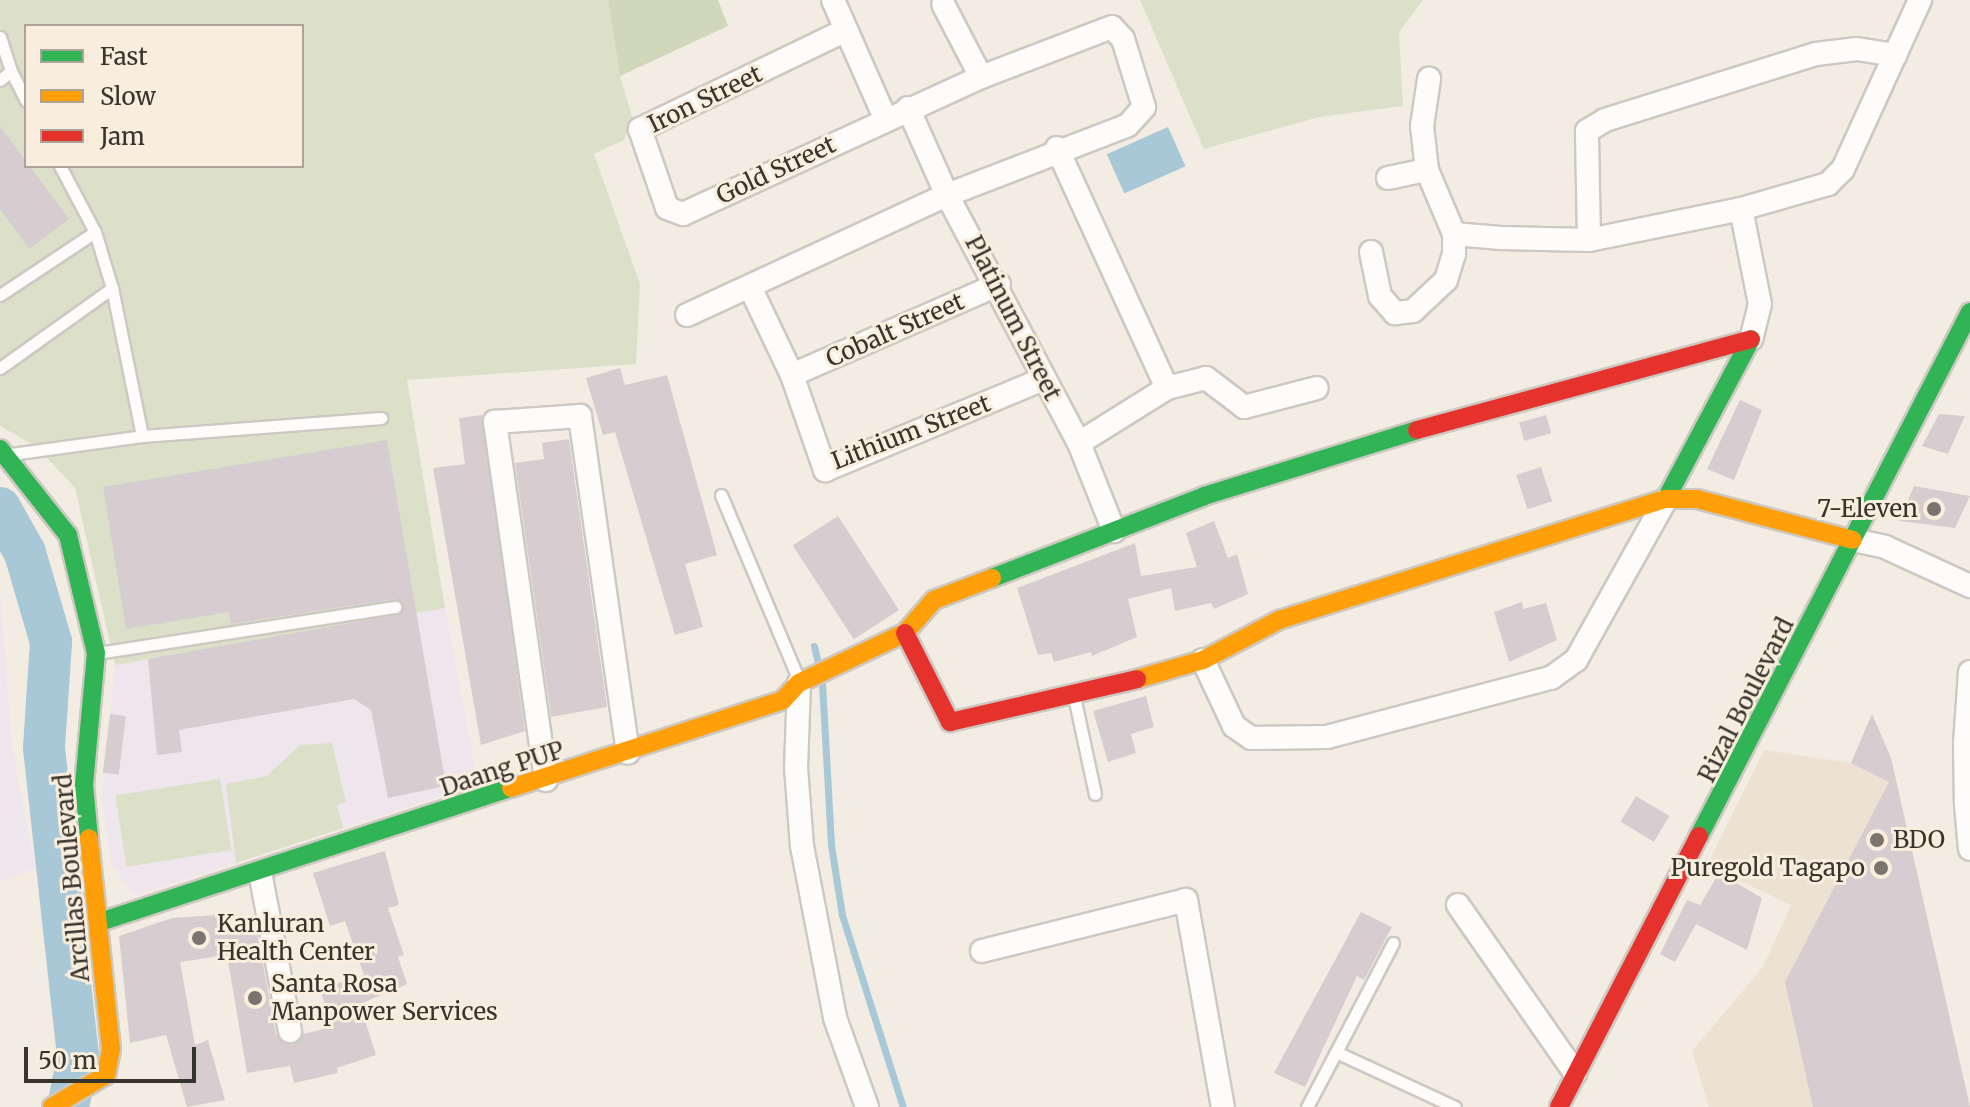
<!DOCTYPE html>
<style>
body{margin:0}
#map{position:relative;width:1970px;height:1107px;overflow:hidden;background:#f3ece3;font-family:Merriweather,serif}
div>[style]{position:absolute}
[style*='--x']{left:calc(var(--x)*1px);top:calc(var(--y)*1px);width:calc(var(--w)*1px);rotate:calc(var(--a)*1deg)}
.built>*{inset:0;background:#ede1d1}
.education>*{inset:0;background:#efe5ec}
.green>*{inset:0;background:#dce0c8;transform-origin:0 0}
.forest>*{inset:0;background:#d1d7ba}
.water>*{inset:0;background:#a8c8d7;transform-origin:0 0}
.stream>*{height:7px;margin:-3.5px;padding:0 3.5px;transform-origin:3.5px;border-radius:3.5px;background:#a8c8d7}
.river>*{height:42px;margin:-21px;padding:0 21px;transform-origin:21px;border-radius:21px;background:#a8c8d7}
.building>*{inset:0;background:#d7cdd0;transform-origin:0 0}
.roads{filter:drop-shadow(2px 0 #cdc8c1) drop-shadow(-2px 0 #cdc8c1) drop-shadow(0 2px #cdc8c1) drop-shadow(0 -2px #cdc8c1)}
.lane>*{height:11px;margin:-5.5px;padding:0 5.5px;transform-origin:5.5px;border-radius:5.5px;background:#fdfcfb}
.street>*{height:22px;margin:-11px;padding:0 11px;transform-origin:11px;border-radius:11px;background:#fdfcfb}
.fast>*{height:18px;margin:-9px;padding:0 9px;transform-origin:9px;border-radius:9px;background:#30b455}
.slow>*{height:18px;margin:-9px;padding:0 9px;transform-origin:9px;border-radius:9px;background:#ff9f0a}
.jam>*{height:18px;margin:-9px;padding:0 9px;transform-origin:9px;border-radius:9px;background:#e5322d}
.dots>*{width:22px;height:22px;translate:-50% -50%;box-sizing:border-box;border:4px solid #f9eddd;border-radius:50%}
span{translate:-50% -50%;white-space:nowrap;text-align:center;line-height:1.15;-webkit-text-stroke:6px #f9eddd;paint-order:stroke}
.street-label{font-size:24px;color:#37332d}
.poi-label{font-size:24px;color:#37332d}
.right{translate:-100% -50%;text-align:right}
.left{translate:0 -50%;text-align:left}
.legend{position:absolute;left:24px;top:24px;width:280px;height:144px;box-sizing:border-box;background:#f9eddd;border:2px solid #aba397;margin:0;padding:10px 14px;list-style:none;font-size:24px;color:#37332d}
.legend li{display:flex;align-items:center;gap:16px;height:40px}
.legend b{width:40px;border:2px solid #aba397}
.scale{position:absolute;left:24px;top:1047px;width:172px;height:36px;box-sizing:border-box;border:4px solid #37332d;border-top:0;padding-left:10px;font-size:24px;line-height:28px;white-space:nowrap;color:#37332d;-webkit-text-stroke:6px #f9eddd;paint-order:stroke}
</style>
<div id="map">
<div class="built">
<div style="clip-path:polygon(1872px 714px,1891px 758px,1970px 1107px,1709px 1107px,1692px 1051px,1763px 967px,1791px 905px,1707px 865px,1764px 750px,1851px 763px)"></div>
</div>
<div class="education">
<div style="clip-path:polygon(0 588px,12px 747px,35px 868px,0 882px)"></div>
<div style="clip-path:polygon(445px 608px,478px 784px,134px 896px,111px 863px,102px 799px,115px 665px)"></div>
</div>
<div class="green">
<div style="clip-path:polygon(evenodd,0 0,608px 0,620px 76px,633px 120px,624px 140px,594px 154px,640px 284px,636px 364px,407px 380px,445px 608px,115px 665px,75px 488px,38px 448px,0 426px,0 0,26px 26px,302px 26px,302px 166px,26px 166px,26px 26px)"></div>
<div style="clip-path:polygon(1140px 0,1423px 0,1399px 32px,1403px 106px,1319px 117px,1204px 149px)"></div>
<div style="clip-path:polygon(332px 743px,346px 802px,337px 805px,343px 828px,236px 863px,226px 784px,267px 776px,300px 745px)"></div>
<div style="left:220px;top:779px;width:72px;height:106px;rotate:81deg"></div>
</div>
<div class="forest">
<div style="clip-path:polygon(608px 0,718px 0,728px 26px,620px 76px)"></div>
</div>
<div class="water">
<div style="left:1168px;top:127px;width:43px;height:67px;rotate:66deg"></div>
</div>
<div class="stream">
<div style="--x:814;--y:646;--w:17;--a:77"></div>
<div style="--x:822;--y:683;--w:162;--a:86.8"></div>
<div style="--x:831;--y:845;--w:71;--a:81.1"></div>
<div style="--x:842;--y:915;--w:201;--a:72.4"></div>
</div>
<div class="river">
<div style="--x:0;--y:508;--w:51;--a:60.9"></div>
<div style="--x:25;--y:553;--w:93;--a:73.7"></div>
<div style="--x:51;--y:642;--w:106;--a:93.8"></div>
<div style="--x:44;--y:748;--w:311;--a:83.7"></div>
<div style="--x:78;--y:1057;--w:51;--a:101.3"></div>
</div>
<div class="building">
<div style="clip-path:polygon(0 126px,69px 219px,29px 249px,0 209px)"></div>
<div style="clip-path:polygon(620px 368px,625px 385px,667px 375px,717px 555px,685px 564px,703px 627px,675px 635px,615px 432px,603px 435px,586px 378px)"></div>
<div style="clip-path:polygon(1740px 400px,1762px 410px,1734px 480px,1707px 469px)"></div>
<div style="clip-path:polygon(1939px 414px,1965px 416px,1948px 454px,1922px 446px)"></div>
<div style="clip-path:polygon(482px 415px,525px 731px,481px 745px,433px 468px,465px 464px,459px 418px)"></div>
<div style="left:1546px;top:415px;width:19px;height:28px;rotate:74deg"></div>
<div style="clip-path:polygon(569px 439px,607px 707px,551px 717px,515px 463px,544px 459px,542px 443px)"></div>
<div style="clip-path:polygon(387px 440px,446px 786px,388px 798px,371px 710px,354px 699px,179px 730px,182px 752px,157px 755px,148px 659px,396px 615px,403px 605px,394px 599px,231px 624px,229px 612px,126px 629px,103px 487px)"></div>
<div style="left:1541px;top:467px;width:36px;height:26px;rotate:72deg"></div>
<div style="clip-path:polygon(1914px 486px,1970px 496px,1955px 528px,1899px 521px)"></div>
<div style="left:838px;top:516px;width:112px;height:54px;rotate:57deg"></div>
<div style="clip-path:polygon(1214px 521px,1228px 558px,1237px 554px,1248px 594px,1214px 609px,1211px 603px,1175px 611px,1171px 588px,1128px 599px,1137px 637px,1092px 656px,1091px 652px,1054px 662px,1051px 653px,1038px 655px,1017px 588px,1135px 543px,1141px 576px,1197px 567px,1186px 533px)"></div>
<div style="clip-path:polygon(1522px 602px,1523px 609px,1546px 603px,1557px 640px,1509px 662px,1494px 612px)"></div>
<div style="clip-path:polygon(1146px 696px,1154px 727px,1131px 734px,1136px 753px,1108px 762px,1093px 711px)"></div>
<div style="left:110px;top:714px;width:16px;height:59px;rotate:7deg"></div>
<div style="clip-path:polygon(1872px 714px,1891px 758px,1970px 1107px,1813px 1107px,1785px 982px,1889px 782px,1851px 763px)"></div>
<div style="left:1636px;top:796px;width:39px;height:30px;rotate:31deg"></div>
<div style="clip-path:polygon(385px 851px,399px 905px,388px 908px,404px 955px,398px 957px,407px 984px,360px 1004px,376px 1055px,337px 1068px,338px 1073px,294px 1083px,290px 1066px,247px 1073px,227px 955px,180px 962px,195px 1045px,208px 1040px,225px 1100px,187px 1107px,166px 1035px,130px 1043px,119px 936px,172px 918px,216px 915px,219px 933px,256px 927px,276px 1034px,285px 1044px,293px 1045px,303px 1034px,332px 1027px,320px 989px,364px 975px,345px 921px,330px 926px,313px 873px)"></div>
<div style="clip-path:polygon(1719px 873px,1762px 898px,1747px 950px,1696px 924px,1675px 962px,1660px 954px,1687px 900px,1700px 905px)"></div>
<div style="clip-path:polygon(1361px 912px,1392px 927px,1364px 980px,1357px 976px,1305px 1087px,1274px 1073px)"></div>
</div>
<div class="roads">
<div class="lane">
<div style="--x:0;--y:37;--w:36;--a:72"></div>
<div style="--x:11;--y:71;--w:14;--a:141"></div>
<div style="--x:11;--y:71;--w:33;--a:63"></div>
<div style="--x:112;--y:288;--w:151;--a:78.5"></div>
<div style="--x:0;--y:295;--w:114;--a:-33.6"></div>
<div style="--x:0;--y:368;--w:138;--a:-35.5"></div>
<div style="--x:112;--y:288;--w:59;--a:-106.9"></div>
<div style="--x:95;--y:232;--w:75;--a:-117.9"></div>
<div style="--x:11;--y:454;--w:132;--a:-7.8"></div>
<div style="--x:142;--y:436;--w:240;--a:-4.3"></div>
<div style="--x:721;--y:495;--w:199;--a:67.2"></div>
<div style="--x:97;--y:653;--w:302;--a:-8.8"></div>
<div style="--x:1075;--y:701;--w:95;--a:77.9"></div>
<div style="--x:1336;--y:1052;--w:123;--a:-62.4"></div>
<div style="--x:1307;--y:1107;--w:62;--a:-62.2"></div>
<div style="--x:1336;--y:1052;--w:131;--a:24.8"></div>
</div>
<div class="street">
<div style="--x:833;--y:0;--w:129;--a:66.2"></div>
<div style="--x:846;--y:30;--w:229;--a:154.3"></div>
<div style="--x:640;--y:129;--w:83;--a:71.1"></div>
<div style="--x:667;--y:208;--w:17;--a:21"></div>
<div style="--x:683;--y:214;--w:328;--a:-24.7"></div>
<div style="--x:981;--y:77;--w:82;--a:-117.5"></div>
<div style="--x:908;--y:108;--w:95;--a:65.9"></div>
<div style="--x:947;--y:195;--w:281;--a:62"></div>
<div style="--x:1079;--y:443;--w:95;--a:68.3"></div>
<div style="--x:1057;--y:148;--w:264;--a:65.4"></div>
<div style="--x:1427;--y:170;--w:69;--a:67.1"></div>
<div style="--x:1454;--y:234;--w:47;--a:4.9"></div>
<div style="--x:1501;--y:238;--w:88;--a:1.3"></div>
<div style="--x:1589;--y:240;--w:155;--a:-11.5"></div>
<div style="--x:1741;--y:209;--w:91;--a:-16"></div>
<div style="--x:1828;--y:184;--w:21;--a:-45"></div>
<div style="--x:1843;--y:169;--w:186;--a:-65.5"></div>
<div style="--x:1388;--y:178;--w:40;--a:-12"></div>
<div style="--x:1427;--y:170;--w:44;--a:-96.5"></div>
<div style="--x:1422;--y:126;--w:48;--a:-81.5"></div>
<div style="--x:1741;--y:209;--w:97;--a:78.7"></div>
<div style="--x:1760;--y:304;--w:36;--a:104"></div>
<div style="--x:1589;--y:240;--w:109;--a:-91.1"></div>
<div style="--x:1587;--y:131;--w:21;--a:-31"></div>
<div style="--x:1605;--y:120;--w:221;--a:-17.4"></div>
<div style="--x:1816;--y:54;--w:41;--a:-7"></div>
<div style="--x:1857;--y:49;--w:39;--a:9"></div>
<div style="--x:1371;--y:252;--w:45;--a:78.4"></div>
<div style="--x:1380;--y:296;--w:23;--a:49"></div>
<div style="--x:1395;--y:313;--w:18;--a:-6"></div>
<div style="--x:1413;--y:311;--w:45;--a:-43.2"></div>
<div style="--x:1446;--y:280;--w:27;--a:-73"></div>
<div style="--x:1454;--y:254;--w:20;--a:-90"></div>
<div style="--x:750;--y:287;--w:98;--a:64.5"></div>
<div style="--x:792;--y:375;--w:101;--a:70.8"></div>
<div style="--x:825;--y:470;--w:237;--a:-22.6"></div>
<div style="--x:687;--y:315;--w:286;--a:-24.8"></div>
<div style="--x:947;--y:195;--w:194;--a:-21.1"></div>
<div style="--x:1128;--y:125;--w:24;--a:-48"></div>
<div style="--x:1144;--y:107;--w:71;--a:-107.2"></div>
<div style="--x:1123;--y:39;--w:16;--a:-133"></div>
<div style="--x:1112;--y:27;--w:140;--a:159.1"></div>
<div style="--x:792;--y:375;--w:226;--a:-23.7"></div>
<div style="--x:1079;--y:443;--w:104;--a:-32"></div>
<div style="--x:1167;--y:388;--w:40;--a:-14.4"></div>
<div style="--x:1206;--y:378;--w:48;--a:37.3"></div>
<div style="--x:1244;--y:407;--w:75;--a:-14.6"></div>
<div style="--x:1853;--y:540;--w:33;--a:12"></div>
<div style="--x:1885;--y:547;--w:94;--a:24.6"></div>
<div style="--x:1203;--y:660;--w:73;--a:64.8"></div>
<div style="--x:1234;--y:726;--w:21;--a:35"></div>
<div style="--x:1251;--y:738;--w:76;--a:-0.8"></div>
<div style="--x:1327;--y:737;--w:232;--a:-14.8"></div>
<div style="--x:1551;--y:678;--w:31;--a:-36"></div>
<div style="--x:1576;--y:660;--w:184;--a:-60.8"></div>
<div style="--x:1970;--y:672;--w:72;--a:94"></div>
<div style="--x:1965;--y:744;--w:61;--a:89.1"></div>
<div style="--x:1966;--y:805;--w:5;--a:37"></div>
<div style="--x:799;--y:683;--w:84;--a:92"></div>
<div style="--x:796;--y:767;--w:79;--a:85.7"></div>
<div style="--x:802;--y:846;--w:175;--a:79.1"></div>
<div style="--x:835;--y:1018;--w:95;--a:70.2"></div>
<div style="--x:546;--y:780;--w:362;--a:-98.1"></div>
<div style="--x:495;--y:422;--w:85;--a:-4"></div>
<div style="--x:580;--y:416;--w:340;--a:81.9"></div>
<div style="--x:1966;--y:805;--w:44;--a:84.8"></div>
<div style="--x:260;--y:872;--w:162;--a:79.3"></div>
<div style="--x:1458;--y:905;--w:205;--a:55.1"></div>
<div style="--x:982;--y:951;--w:210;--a:-14"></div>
<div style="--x:1186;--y:900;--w:210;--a:79.9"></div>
</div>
<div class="fast">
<div style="--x:0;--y:449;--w:110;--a:51.7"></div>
<div style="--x:68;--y:535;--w:121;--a:76.7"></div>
<div style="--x:96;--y:653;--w:133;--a:95.2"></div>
<div style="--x:84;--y:785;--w:53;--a:84.6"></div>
<div style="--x:1666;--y:499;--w:181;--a:-62"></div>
<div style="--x:992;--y:578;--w:227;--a:-21.1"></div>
<div style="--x:1204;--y:496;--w:223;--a:-17.2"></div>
<div style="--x:1699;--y:836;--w:590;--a:-62.65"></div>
<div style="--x:100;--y:922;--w:432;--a:-18.1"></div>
</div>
<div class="slow">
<div style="--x:1137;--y:679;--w:69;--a:-16.1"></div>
<div style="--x:1203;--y:660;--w:86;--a:-27.8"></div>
<div style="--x:1279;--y:620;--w:405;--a:-17.4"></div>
<div style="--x:1666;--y:499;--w:31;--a:0"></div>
<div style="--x:1697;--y:499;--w:161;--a:14.7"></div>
<div style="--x:511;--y:788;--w:286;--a:-17.9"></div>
<div style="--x:783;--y:700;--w:23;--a:-47"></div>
<div style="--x:799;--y:683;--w:117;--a:-25.3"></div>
<div style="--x:905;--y:633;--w:44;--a:-48.7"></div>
<div style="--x:934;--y:600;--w:62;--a:-20.8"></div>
<div style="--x:52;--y:1107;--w:63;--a:-30.7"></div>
<div style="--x:106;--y:1075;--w:26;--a:-79"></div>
<div style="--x:111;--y:1049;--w:212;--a:-96"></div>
</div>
<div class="jam">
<div style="--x:1417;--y:430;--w:346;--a:-15.2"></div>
<div style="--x:905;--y:633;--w:100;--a:63.2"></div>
<div style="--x:950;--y:722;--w:192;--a:-12.9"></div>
<div style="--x:1559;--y:1107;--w:305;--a:-62.7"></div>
</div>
</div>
<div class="dots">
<div style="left:1934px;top:509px;background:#79746d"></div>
<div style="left:1877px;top:840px;background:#79746d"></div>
<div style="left:1881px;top:868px;background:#79746d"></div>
<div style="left:199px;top:938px;background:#79746d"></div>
<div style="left:255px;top:998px;background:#79746d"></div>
</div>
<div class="street-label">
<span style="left:705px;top:99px;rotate:-26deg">Iron Street</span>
<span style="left:776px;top:170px;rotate:-25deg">Gold Street</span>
<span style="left:1013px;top:318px;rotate:63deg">Platinum Street</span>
<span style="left:895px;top:330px;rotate:-24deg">Cobalt Street</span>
<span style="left:911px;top:432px;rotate:-21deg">Lithium Street</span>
<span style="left:1746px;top:700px;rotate:-63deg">Rizal Boulevard</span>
<span style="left:502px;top:769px;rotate:-18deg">Daang PUP</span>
<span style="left:72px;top:878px;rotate:-95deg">Arcillas Boulevard</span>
</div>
<div class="poi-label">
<span class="right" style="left:1918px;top:509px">7-Eleven</span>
<span class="left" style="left:1893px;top:840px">BDO</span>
<span class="right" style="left:1865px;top:868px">Puregold Tagapo</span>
<span class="left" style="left:217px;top:938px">Kanluran<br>Health Center</span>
<span class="left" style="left:271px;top:998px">Santa Rosa<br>Manpower Services</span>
</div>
<ul class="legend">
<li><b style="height:10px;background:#30b455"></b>Fast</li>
<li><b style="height:10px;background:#ff9f0a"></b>Slow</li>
<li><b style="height:10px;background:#e5322d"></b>Jam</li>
</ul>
<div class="scale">50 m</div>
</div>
